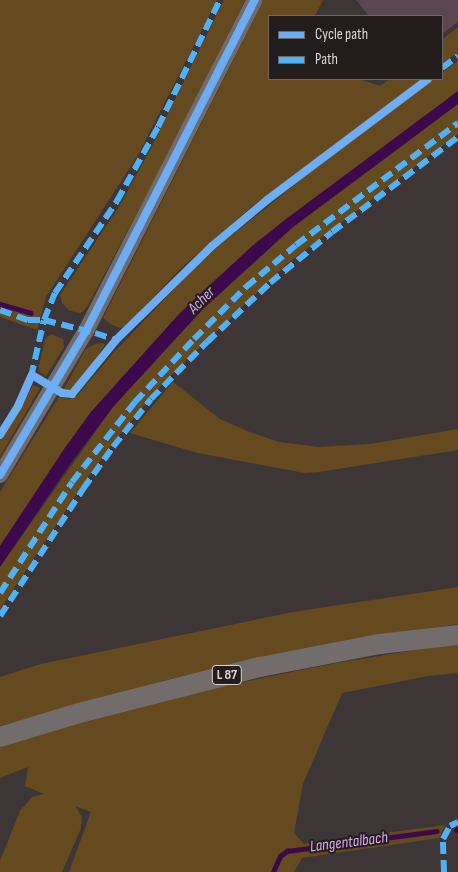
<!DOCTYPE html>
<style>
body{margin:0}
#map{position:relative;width:458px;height:872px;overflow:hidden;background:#3e3636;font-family:"Sofia Sans Condensed",sans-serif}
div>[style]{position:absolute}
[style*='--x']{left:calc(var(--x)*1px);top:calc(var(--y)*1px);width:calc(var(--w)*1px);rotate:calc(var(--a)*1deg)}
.green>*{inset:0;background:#664a1f}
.water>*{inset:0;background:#3c0a4c}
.stream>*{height:4.5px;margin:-2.25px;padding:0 2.25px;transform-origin:2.25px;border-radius:2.25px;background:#3c0a4c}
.building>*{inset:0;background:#594650}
.tertiary>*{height:16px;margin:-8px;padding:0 8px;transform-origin:8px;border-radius:8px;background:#706c6c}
.primary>*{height:20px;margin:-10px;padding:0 10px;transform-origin:10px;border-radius:10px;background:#726c6c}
.quiet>*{height:6px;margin-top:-3px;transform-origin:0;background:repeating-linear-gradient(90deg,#4fb1f8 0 12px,transparent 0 18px)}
.cycleway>*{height:8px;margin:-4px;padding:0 4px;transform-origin:4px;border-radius:4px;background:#6dadf4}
span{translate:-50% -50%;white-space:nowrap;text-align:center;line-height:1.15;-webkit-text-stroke:4px #231c1c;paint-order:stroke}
.shield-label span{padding:1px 4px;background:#231c1c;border:1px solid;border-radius:4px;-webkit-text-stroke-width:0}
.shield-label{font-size:14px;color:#ded4d4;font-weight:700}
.water-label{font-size:16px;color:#dda7f5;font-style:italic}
.legend{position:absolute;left:268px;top:15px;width:175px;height:65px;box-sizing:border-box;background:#231c1c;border:1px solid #6e6666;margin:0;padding:6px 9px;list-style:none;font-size:15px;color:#ded4d4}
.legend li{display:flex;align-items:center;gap:10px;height:25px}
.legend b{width:25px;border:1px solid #6e6666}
</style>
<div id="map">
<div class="green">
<div style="clip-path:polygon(0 0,217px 0,138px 155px,46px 297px,37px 330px,0 317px)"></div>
<div style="clip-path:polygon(224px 0,245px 0,183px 126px,87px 307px,81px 313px,70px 311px,62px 303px,60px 295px,117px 210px,149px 152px)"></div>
<div style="clip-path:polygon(264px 0,323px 0,315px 16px,269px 16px,269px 79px,359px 79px,380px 86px,390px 79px,423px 79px,251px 207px,179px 270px,126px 326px,121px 328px,112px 325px,103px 318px)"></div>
<div style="clip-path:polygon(458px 27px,458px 52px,442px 64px,442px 40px)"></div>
<div style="clip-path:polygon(458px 61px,458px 91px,212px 282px,180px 313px,91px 412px,0 546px,0 492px,59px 397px,69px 399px,77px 396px,114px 352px,206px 256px,322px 163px,434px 79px,442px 79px,442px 73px)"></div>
<div style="clip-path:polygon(458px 104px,458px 134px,288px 263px,163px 383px,113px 443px,86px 480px,0 609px,0 567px,113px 407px,155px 358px,204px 308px,293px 227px)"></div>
<div style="clip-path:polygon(51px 334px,63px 339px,64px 347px,46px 376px,38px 371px,45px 339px)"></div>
<div style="clip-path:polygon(103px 343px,105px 345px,76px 387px,72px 389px,64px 389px,85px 350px,95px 344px)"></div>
<div style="clip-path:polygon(173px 382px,220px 419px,247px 431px,279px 442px,319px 447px,370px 444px,458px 429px,458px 450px,319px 472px,304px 473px,198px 453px,130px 433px)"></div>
<div style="clip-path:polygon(33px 385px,40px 388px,0 457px,0 440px)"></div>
<div style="clip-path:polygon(458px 587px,458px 624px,280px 653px,171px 679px,0 726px,0 677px,41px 664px,293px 612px)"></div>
<div style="clip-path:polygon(458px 643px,458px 673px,428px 676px,342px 693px,303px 784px,294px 833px,304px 844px,445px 825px,439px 838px,302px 858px,294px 872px,69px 872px,91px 812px,75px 806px,82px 817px,81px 828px,62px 872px,0 872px,0 861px,20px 811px,32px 797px,44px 794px,25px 786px,28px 767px,0 778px,0 746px,91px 719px,219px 687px,331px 664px)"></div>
</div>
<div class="water">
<div style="clip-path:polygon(458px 91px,458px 104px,293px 227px,204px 308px,113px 407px,68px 467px,0 567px,0 546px,64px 449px,91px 412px,180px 313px,251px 247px,286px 219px)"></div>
</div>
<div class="stream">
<div style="--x:0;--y:304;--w:32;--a:16"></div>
<div style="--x:456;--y:830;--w:2;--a:-27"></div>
<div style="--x:273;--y:872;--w:17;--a:-66"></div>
<div style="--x:280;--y:856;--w:9;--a:-36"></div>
<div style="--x:287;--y:851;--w:151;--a:-7.6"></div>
</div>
<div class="building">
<div style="clip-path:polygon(356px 0,458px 0,458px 22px,442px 34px,442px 16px,369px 16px)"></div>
</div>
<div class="tertiary">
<div style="--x:0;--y:475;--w:168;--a:-59.2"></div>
<div style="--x:86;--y:331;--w:372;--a:-63"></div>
</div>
<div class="primary">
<div style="--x:0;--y:737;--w:83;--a:-16.9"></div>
<div style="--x:79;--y:713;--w:187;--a:-14.3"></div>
<div style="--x:260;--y:667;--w:122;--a:-10.9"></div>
<div style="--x:380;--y:644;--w:79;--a:-6.6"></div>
</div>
<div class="quiet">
<div style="--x:442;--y:68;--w:20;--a:-37"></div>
<div style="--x:0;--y:310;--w:30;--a:20"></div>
<div style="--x:28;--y:320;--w:16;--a:0"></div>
<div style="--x:44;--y:320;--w:53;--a:14.3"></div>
<div style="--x:95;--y:333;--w:22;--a:18"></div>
<div style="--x:31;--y:377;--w:58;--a:-77.2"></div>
<div style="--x:44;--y:320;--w:29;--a:-68"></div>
<div style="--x:55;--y:293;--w:111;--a:-56"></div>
<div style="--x:117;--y:201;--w:85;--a:-61"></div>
<div style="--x:158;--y:127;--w:141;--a:-64"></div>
<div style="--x:0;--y:593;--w:132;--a:-57"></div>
<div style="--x:72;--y:482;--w:102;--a:-51.8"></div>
<div style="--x:135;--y:402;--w:86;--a:-46.9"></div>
<div style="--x:194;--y:339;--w:74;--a:-45"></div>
<div style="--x:246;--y:287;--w:65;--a:-40"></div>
<div style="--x:296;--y:245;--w:203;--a:-37"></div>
<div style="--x:0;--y:616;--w:152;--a:-56.8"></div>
<div style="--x:83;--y:489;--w:52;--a:-54.5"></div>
<div style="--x:113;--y:447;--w:61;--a:-51.6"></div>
<div style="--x:151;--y:399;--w:80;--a:-45.5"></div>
<div style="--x:207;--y:342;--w:86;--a:-43.1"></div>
<div style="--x:270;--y:283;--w:80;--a:-39.4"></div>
<div style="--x:332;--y:232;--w:158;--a:-37"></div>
<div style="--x:444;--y:872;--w:33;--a:-92"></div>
<div style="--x:443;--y:839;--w:15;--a:-62"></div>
<div style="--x:450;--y:826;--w:9;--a:-27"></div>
</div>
<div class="cycleway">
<div style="--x:0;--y:435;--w:34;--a:-58"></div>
<div style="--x:18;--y:406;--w:34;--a:-66"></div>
<div style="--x:32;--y:375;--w:35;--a:31"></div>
<div style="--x:62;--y:393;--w:10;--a:6"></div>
<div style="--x:72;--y:394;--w:70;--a:-50.8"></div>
<div style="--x:116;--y:340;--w:134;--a:-44.4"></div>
<div style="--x:212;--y:246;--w:72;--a:-39.9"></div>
<div style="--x:267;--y:200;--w:201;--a:-36.9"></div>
<div style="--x:0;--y:475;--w:168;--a:-59.2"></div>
<div style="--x:86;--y:331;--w:372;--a:-63"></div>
</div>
<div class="shield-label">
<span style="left:227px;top:675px">L 87</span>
</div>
<div class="water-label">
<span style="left:202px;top:301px;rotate:-45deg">Acher</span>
<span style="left:349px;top:843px;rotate:-7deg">Langentalbach</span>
</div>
<ul class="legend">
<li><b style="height:6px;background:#6dadf4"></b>Cycle path</li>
<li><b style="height:6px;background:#4fb1f8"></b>Path</li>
</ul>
</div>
